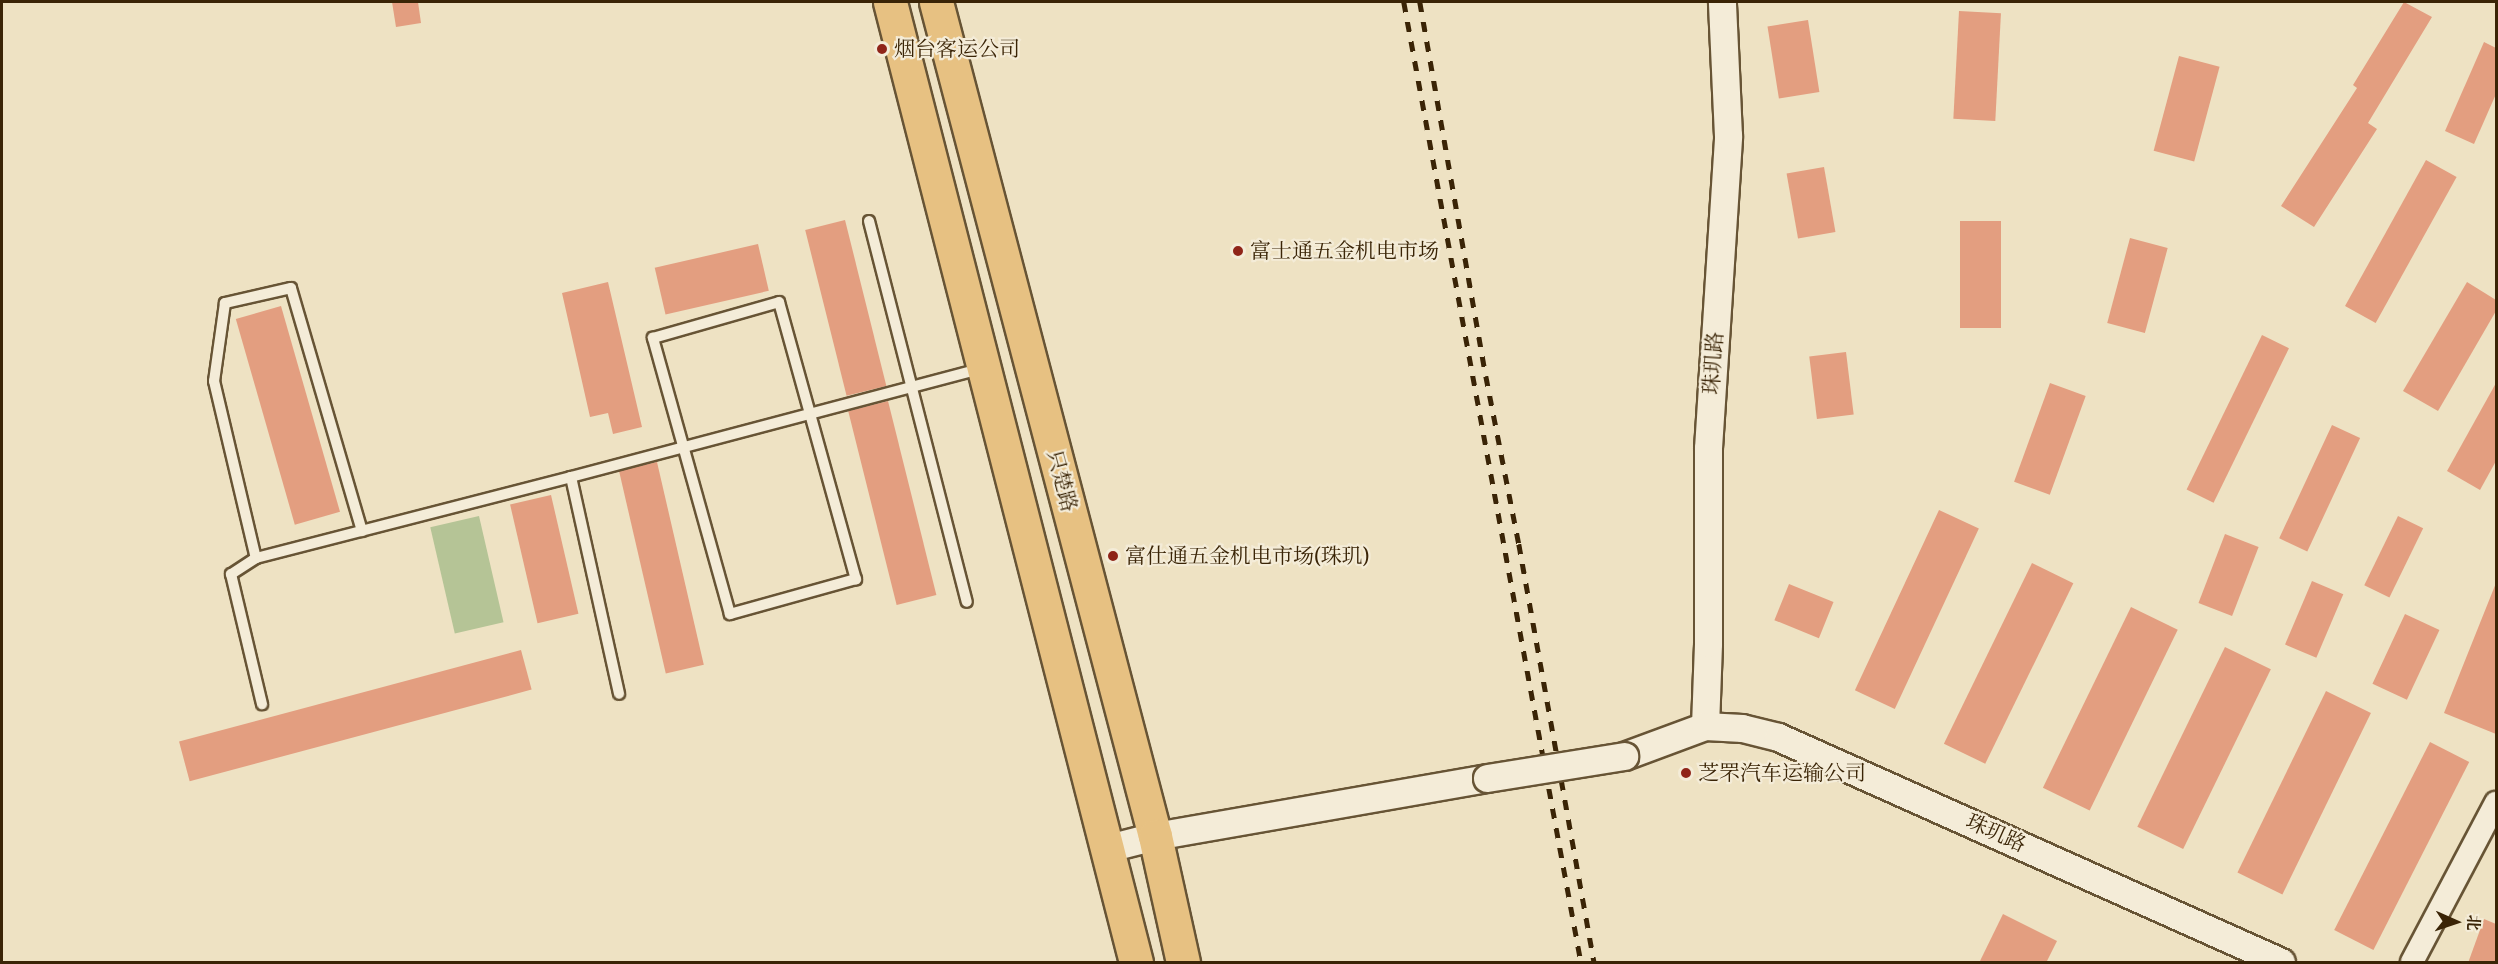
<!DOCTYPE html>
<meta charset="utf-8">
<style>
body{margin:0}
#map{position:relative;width:2498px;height:964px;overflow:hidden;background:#eee2c3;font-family:"Gentium Book Plus","Noto Serif SC",serif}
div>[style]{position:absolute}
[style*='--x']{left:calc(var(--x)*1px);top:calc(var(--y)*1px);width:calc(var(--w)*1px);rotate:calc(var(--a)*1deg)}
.green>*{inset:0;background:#b5c496;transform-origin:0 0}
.building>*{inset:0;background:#e39e80;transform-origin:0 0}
.roads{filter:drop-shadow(2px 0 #675435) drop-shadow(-2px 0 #675435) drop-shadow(0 2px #675435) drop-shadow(0 -2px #675435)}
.service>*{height:10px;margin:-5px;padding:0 5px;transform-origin:5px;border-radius:5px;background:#f4ecd8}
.minor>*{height:22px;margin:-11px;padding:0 11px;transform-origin:11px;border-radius:11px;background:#f4ecd8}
.tertiary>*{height:27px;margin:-13.5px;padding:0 13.5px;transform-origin:13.5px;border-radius:13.5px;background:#f4ecd8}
.primary>*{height:33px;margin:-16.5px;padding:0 16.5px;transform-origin:16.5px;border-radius:16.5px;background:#e7c182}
.rail>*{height:4.5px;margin-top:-2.25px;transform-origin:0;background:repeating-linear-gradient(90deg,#3a2406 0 10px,transparent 0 20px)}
.bridges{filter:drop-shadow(2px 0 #675435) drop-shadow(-2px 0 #675435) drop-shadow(0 2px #675435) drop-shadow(0 -2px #675435)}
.tertiary-bridge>*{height:27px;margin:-13.5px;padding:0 13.5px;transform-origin:13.5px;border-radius:13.5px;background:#f4ecd8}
.dots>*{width:16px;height:16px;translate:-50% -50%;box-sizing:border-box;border:3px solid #f4ecd8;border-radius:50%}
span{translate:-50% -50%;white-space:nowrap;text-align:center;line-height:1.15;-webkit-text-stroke:4.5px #f4ecd8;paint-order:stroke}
.poi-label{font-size:21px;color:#3a2406}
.left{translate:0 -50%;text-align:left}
.street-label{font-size:21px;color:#3a2406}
.frame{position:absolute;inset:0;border:3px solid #3a2406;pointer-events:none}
.north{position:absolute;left:2426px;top:892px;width:60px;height:60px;-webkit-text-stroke:4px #f4ecd8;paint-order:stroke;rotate:93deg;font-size:16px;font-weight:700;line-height:24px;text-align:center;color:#3a2406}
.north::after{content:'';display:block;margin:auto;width:21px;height:27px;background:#3a2406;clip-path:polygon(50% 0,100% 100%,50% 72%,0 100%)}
</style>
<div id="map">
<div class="green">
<div style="left:479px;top:516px;width:109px;height:50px;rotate:77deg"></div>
</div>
<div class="building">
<div style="clip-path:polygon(392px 2px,418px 2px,421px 23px,396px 27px)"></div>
<div style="clip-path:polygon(2404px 2px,2432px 17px,2368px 123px,2377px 129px,2314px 227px,2281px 206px,2357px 88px,2353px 85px)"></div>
<div style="left:1959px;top:11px;width:42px;height:108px;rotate:3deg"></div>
<div style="left:1808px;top:20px;width:73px;height:41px;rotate:81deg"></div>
<div style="clip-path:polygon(2484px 42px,2496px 48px,2496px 94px,2474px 144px,2445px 131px)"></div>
<div style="left:2179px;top:56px;width:42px;height:98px;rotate:15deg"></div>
<div style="left:2426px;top:160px;width:35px;height:167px;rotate:29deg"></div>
<div style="left:1824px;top:167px;width:66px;height:38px;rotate:80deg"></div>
<div style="left:845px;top:220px;width:171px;height:41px;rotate:76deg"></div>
<div style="left:1960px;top:221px;width:41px;height:107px"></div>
<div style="left:2130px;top:238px;width:39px;height:88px;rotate:15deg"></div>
<div style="left:758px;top:244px;width:48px;height:106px;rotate:77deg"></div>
<div style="clip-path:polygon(608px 282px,642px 427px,613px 434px,608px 413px,590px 417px,562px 293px)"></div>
<div style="clip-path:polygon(2467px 282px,2496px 300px,2496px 311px,2438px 411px,2403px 391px)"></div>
<div style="left:281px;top:306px;width:214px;height:47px;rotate:74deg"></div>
<div style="left:2262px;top:335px;width:30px;height:172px;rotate:26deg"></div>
<div style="left:1846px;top:352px;width:63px;height:37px;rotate:83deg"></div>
<div style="left:2050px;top:383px;width:38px;height:105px;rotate:20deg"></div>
<div style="clip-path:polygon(2496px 383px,2496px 461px,2480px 490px,2447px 471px)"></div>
<div style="left:888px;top:401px;width:200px;height:41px;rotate:76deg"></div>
<div style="left:2332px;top:425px;width:31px;height:125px;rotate:25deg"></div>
<div style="left:657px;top:462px;width:208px;height:39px;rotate:77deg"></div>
<div style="left:551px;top:495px;width:122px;height:42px;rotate:77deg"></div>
<div style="left:1939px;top:510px;width:44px;height:199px;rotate:25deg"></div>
<div style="left:2398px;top:516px;width:28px;height:77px;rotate:26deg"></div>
<div style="left:2225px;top:534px;width:36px;height:74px;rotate:21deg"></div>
<div style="left:2032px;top:563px;width:46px;height:201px;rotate:26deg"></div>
<div style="left:2312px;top:581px;width:34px;height:69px;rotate:23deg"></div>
<div style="clip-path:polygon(2496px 583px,2496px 734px,2444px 713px)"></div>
<div style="left:1789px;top:584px;width:48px;height:39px;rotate:22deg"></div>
<div style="left:2131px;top:607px;width:52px;height:201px;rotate:26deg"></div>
<div style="left:2405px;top:614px;width:38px;height:77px;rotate:25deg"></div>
<div style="left:2225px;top:647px;width:51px;height:200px;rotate:26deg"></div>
<div style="left:521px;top:650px;width:41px;height:354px;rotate:75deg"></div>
<div style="left:2326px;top:691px;width:50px;height:202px;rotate:26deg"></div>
<div style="left:2430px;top:742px;width:44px;height:211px;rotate:27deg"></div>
<div style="clip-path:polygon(2003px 914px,2057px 941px,2046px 963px,1979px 963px)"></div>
<div style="clip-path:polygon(2484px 919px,2496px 924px,2496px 963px,2468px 963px)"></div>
</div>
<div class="roads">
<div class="service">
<div style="--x:869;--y:221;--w:393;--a:75.6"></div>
<div style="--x:779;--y:302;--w:288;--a:74.5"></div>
<div style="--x:856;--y:579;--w:131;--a:164.5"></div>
<div style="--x:730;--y:614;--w:287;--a:-105.6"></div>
<div style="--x:653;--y:338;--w:131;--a:-15.9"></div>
<div style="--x:571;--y:477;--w:222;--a:77.5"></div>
<div style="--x:362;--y:531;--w:253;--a:-106.3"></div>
<div style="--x:291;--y:288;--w:68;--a:167.2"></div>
<div style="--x:225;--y:303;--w:79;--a:98"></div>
<div style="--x:214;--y:381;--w:182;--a:76.7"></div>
<div style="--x:256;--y:558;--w:325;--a:-14.4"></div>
<div style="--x:571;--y:477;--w:422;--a:-14.8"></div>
<div style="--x:256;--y:558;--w:30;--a:147"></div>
<div style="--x:231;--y:574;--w:134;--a:76.6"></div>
</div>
<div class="minor">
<div style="--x:2412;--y:962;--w:180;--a:-62.2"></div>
</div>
<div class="tertiary">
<div style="--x:1705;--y:726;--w:83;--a:-87.9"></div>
<div style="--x:1708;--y:643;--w:195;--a:-90"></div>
<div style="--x:1708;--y:448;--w:313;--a:-86.3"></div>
<div style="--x:1728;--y:136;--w:134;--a:-92.6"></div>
<div style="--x:1624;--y:756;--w:86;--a:-20.3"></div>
<div style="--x:1705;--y:726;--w:37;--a:3"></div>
<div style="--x:1742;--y:728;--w:37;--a:14"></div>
<div style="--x:1778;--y:737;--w:551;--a:24.1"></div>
<div style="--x:1108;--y:848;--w:49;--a:-14.3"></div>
<div style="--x:1155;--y:836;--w:337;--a:-9.9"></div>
</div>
<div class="primary">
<div style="--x:890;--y:2;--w:991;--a:75.63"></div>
<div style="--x:936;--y:2;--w:862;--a:75.29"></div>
<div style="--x:1155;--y:836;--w:129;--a:77.5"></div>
</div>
</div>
<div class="rail">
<div style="--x:1404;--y:2;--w:976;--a:79.55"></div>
<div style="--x:1420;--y:2;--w:380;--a:80"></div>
<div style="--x:1486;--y:376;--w:171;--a:78.9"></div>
<div style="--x:1519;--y:544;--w:425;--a:79.8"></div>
</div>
<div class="bridges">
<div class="tertiary-bridge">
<div style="--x:1487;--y:778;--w:139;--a:-9.1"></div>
</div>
</div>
<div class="dots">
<div style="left:882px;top:49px;background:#8f2418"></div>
<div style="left:1238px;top:251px;background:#8f2418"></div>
<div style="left:1113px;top:556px;background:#8f2418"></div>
<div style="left:1686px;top:773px;background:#8f2418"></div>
</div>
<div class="poi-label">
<span class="left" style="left:894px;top:49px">烟台客运公司</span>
<span class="left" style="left:1250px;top:251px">富士通五金机电市场</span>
<span class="left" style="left:1125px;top:556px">富仕通五金机电市场(珠玑)</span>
<span class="left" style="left:1698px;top:773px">芝罘汽车运输公司</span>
</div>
<div class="street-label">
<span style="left:1713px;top:363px;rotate:-86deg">珠玑路</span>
<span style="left:1062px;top:481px;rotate:75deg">只楚路</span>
<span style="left:1996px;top:833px;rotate:24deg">珠玑路</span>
</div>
<div class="frame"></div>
<div class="north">北</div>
</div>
